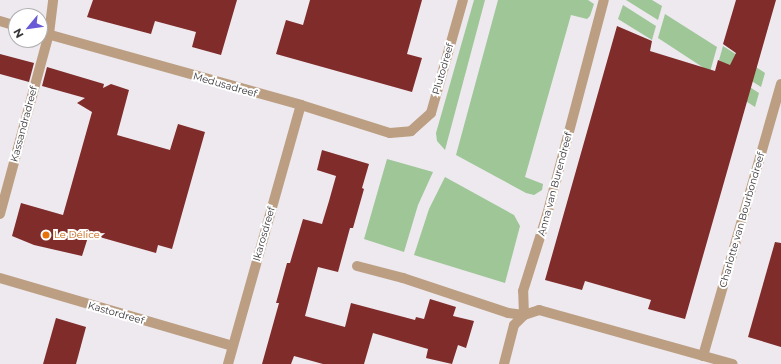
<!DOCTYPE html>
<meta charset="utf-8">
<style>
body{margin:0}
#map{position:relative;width:781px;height:364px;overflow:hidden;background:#ede9ef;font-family:Montserrat,sans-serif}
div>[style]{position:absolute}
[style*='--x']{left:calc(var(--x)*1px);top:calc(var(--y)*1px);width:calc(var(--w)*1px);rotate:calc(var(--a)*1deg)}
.green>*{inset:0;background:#9ec697}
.building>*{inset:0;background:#802c2b}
.service>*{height:10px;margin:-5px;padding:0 5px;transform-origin:5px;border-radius:5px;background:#bc9f82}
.minor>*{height:10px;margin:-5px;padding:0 5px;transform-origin:5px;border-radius:5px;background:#bc9f82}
.dots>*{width:11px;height:11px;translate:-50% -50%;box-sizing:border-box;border:2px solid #fff;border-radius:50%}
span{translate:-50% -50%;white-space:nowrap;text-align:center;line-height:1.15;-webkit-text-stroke:4px #fff;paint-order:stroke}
.street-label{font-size:10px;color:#39373a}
.food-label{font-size:10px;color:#c56008}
.left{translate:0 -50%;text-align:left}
.north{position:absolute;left:8px;top:8px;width:40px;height:40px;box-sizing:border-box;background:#fff;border:1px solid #b0afb0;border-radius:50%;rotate:241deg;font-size:11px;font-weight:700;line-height:16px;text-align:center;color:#39373a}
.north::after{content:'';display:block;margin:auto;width:14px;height:18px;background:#685bd5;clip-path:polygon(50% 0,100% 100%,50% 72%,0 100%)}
</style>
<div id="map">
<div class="green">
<div style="clip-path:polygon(474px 0,485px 0,445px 150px,437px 141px,436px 133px)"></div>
<div style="clip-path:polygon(498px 0,588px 0,594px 4px,590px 16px,587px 19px,571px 15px,525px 177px,543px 184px,542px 190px,534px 195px,526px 193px,456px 155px)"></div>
<div style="clip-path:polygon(626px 0,652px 0,662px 6px,658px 20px)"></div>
<div style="clip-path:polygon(623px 5px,656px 26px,652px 40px,618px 19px)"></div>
<div style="clip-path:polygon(665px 14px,717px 47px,710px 72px,658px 38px)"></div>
<div style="clip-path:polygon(723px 46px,765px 73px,761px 87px,719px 60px)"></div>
<div style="clip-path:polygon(717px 66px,759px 93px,755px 107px,713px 80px)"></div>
<div style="clip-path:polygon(387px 159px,433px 172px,418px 205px,404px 252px,364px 239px)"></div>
<div style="clip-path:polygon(445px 177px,514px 215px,520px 226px,505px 283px,414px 255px,429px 209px)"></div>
</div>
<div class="building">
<div style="clip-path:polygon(93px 0,237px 0,221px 55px,192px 47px,196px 32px,155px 21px,151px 34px,87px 17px)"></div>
<div style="clip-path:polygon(310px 0,422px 0,407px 54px,422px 58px,412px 92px,276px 54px,286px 20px,303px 25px)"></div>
<div style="clip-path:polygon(736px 0,776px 0,685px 319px,648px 309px,651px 300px,585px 281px,582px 290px,545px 280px,617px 26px,652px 41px,650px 51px,715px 71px,718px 60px,730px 65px,736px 53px,723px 44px)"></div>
<div style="clip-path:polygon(0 54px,34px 63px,29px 82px,0 74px)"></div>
<div style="clip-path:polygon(47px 67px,104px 84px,103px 88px,111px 84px,129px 90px,117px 135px,170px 150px,178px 124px,205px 132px,172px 249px,158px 245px,156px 253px,89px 234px,82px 256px,34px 245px,12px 236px,21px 203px,63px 215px,92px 112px,77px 103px,85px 98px,42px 86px)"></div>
<div style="clip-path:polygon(322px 150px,369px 164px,362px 188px,364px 189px,353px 228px,350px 228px,338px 272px,318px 267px,305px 316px,345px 327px,351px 303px,415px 320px,416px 317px,424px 319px,430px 299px,456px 307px,453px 316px,474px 321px,466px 348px,458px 345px,452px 364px,426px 358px,428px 349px,373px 333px,364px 364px,323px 364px,294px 356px,291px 364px,262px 364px,279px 303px,276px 303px,287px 263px,290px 263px,303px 219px,322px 224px,329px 201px,336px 176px,317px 170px)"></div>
<div style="clip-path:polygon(775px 242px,781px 243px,781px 347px,748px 337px)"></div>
<div style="clip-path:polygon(56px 318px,86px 327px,76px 364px,43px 364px)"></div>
</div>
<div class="service">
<div style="--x:357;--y:266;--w:48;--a:14.6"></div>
<div style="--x:403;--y:278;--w:111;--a:18.4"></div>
<div style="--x:508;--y:313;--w:16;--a:7"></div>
</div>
<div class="minor">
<div style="--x:0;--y:21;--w:17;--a:17"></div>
<div style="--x:40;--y:32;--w:271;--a:15.6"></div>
<div style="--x:301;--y:105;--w:93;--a:17.5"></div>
<div style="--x:390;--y:133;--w:21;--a:-5"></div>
<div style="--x:411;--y:131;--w:27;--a:-42"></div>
<div style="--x:431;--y:113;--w:117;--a:-74.2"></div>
<div style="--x:0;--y:214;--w:187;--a:-74.8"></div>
<div style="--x:49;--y:34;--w:34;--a:-83"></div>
<div style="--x:0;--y:278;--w:242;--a:16.3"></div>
<div style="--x:524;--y:315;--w:16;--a:-18"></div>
<div style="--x:539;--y:310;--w:201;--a:15.6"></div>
<div style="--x:703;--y:356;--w:283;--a:-74"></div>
<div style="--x:228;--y:364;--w:269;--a:-74.3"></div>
<div style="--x:504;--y:364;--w:40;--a:-75.6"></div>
<div style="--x:514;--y:325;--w:14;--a:-45"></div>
<div style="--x:524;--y:315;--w:24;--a:-92"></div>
<div style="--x:523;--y:291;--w:80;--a:-72.5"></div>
<div style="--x:547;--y:215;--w:222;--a:-75.2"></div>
</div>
<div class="dots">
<div style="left:46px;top:235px;background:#e8710a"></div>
</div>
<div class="street-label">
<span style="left:443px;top:69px;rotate:-74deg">Plutodreef</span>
<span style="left:225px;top:85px;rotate:16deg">Medusadreef</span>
<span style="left:24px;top:124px;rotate:-75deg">Kassandradreef</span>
<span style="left:555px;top:184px;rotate:-75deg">Anna van Burendreef</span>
<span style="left:742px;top:220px;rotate:-74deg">Charlotte van Bourbondreef</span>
<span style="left:264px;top:234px;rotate:-74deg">Ikarosdreef</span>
<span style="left:116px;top:313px;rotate:16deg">Kastordreef</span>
</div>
<div class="food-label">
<span class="left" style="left:54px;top:235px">Le Délice</span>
</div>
<div class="north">N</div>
</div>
